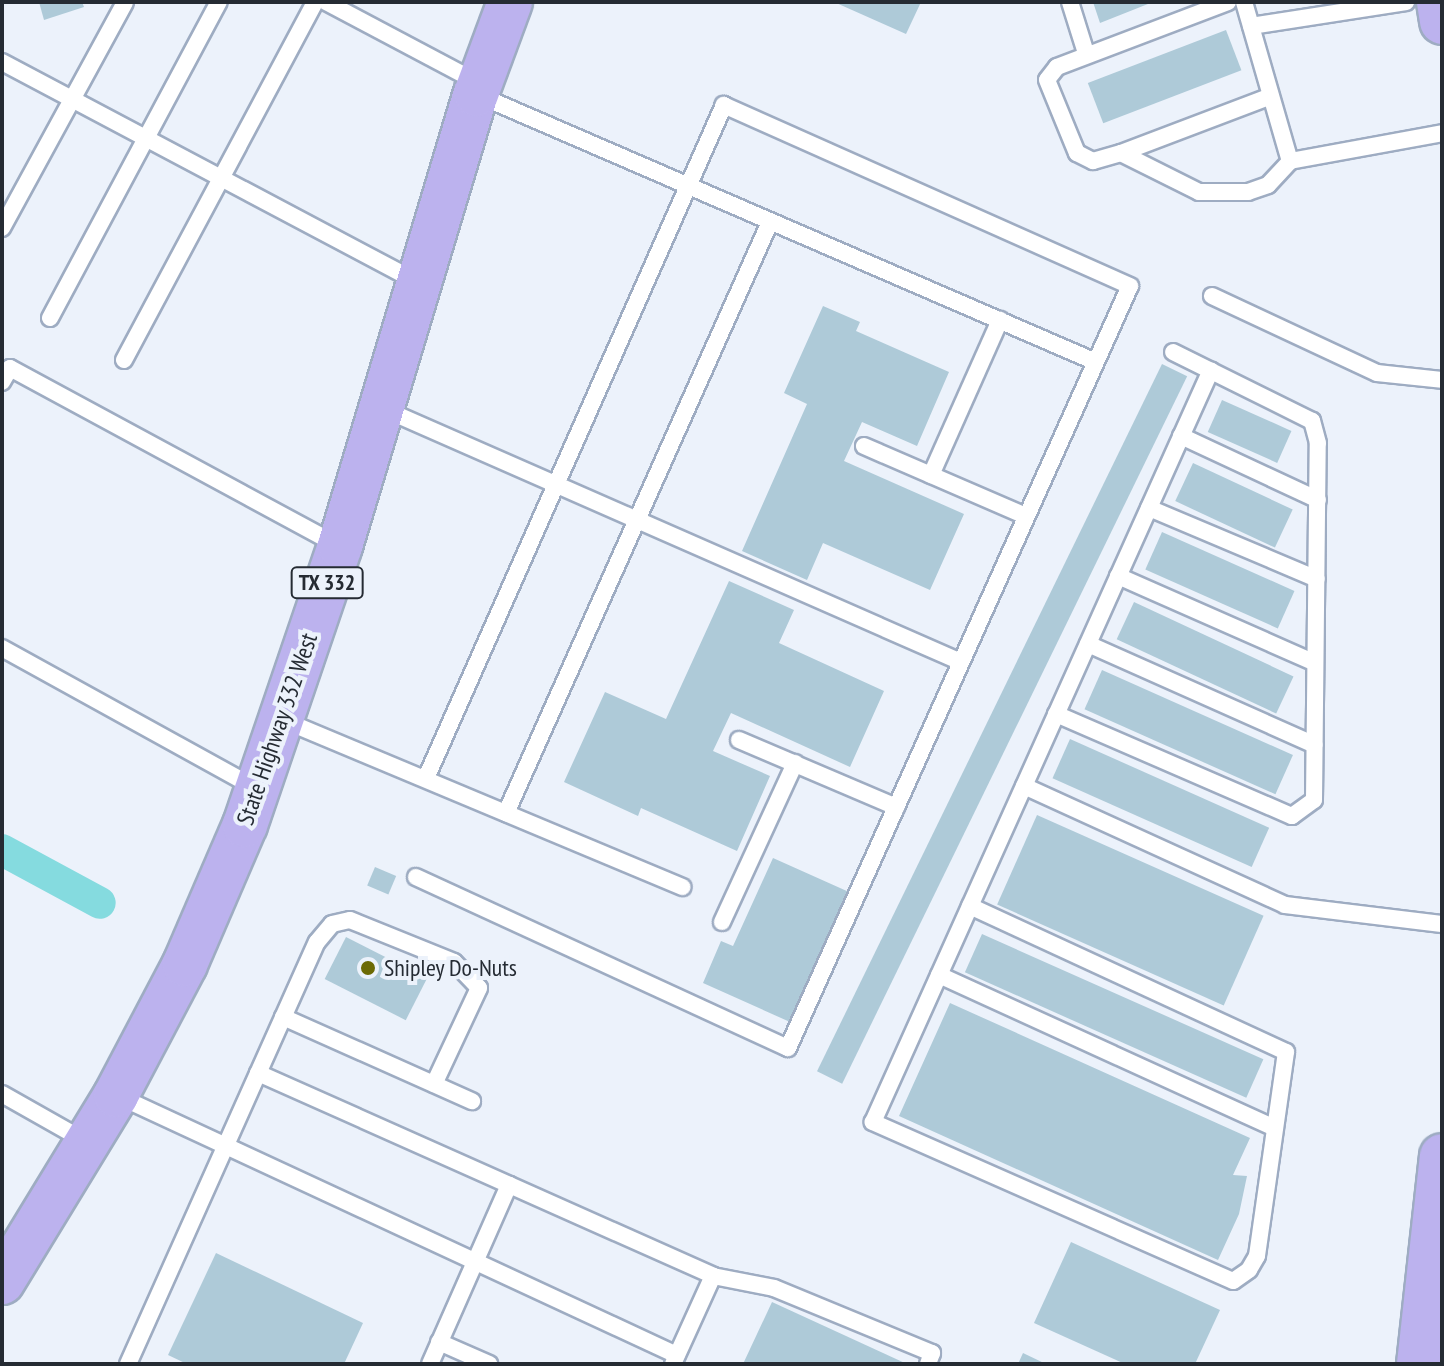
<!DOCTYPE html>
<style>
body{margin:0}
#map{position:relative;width:1444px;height:1366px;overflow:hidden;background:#ecf2fb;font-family:"PT Sans Narrow",sans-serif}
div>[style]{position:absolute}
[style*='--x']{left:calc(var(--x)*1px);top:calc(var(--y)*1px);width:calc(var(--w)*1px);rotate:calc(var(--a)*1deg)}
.canal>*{height:32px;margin:-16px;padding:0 16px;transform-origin:16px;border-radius:16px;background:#85dbdf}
.building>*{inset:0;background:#aecad8;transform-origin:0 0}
.roads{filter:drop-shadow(2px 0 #9eacc2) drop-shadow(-2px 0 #9eacc2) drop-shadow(0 2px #9eacc2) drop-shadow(0 -2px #9eacc2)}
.lane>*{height:16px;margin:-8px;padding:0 8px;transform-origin:8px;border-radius:8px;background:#fff}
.primary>*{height:44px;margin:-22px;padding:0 22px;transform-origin:22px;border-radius:22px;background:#bcb2ee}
.dots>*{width:22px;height:22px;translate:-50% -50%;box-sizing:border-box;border:4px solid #ecf2fb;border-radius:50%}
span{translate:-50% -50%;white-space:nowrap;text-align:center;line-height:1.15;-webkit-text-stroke:8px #ecf2fb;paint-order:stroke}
.shield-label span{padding:2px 6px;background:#ecf2fb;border:2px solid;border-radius:6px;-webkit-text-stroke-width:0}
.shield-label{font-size:22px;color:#252b33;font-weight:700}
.street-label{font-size:24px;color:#252b33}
.poi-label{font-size:24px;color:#252b33}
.left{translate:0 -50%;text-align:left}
.frame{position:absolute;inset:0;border:4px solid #252b33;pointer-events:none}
</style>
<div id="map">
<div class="canal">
<div style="--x:2;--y:850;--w:111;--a:28.4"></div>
</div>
<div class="building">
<div style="clip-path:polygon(39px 2px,82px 2px,84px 7px,44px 20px)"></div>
<div style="clip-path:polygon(834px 2px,921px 2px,906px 34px)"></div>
<div style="clip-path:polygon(1093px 2px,1153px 2px,1100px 23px)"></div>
<div style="left:1226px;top:30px;width:43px;height:148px;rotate:69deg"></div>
<div style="clip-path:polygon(823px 306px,860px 322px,856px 331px,949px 372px,917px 446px,862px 422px,844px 461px,964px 514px,930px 590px,823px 543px,807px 580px,742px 551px,807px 404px,784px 393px)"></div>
<div style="left:1162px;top:364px;width:28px;height:787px;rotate:26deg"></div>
<div style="left:1222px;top:400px;width:76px;height:35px;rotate:24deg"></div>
<div style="left:1193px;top:463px;width:110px;height:42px;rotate:25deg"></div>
<div style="left:1162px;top:532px;width:145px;height:41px;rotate:24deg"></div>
<div style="clip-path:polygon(729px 581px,794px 610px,779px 643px,884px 691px,850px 767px,731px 713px,713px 751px,770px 776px,737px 851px,641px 808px,638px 816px,564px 782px,605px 692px,666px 719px)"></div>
<div style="left:1134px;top:602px;width:176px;height:41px;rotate:25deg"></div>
<div style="left:1102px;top:670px;width:209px;height:43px;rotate:24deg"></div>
<div style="left:1070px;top:739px;width:218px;height:43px;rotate:24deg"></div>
<div style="left:1037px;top:815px;width:248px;height:98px;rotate:24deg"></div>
<div style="clip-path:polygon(773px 858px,849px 892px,790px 1022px,703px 983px,721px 941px,733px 946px)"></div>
<div style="left:375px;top:867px;width:23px;height:20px;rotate:23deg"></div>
<div style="left:982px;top:934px;width:308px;height:42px;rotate:24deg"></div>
<div style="left:346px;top:937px;width:91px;height:47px;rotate:27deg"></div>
<div style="clip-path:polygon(950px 1003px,1250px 1138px,1233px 1175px,1247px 1176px,1239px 1214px,1218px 1260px,899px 1116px)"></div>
<div style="clip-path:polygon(1071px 1242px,1220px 1310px,1195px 1364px,1125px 1364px,1034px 1323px)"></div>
<div style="clip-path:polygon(216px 1253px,363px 1323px,344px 1364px,187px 1364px,168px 1355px)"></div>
<div style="clip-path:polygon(772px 1302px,907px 1364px,743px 1364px)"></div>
<div style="clip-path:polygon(1023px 1353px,1046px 1364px,1018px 1364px)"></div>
</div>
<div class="roads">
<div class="lane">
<div style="--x:326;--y:2;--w:171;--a:27.9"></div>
<div style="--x:1070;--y:2;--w:53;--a:72.6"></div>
<div style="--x:1228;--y:2;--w:183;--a:159.2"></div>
<div style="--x:1057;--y:67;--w:16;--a:128"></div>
<div style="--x:1047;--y:80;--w:79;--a:67.7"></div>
<div style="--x:1077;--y:153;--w:18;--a:27"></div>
<div style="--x:1093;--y:161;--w:29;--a:-16"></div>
<div style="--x:1121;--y:153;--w:160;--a:-20.8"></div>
<div style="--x:1244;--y:2;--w:166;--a:73.9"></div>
<div style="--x:1290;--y:161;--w:155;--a:-10.4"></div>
<div style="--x:1251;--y:26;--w:157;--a:-8.8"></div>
<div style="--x:2;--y:62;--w:471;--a:27.9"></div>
<div style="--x:476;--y:94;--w:675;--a:23.38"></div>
<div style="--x:1121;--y:153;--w:87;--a:26.6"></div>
<div style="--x:1199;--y:192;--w:49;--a:0"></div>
<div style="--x:1248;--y:192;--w:21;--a:-19"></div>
<div style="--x:1268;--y:185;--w:33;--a:-47"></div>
<div style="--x:2;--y:228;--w:257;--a:-61.4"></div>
<div style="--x:1212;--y:296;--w:182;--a:25"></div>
<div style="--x:1377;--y:373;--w:65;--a:6.1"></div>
<div style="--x:50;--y:318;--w:358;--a:-61.9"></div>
<div style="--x:124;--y:360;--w:406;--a:-61.9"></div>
<div style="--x:2;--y:382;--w:16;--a:-60"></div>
<div style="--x:10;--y:368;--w:373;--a:28.4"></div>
<div style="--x:384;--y:409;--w:630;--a:23.68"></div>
<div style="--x:1181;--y:436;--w:151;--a:25"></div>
<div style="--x:864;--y:446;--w:176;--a:23.4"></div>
<div style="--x:931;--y:475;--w:170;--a:-66"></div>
<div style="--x:1149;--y:508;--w:182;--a:22.9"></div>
<div style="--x:1118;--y:576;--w:215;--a:23.8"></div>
<div style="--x:1088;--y:644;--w:248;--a:24"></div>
<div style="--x:2;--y:648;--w:290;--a:28.9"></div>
<div style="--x:1056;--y:714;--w:257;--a:23.4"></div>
<div style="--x:1292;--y:816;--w:27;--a:-36"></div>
<div style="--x:1314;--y:800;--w:357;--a:-89.4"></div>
<div style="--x:1318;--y:443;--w:23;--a:-105"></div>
<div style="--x:1312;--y:421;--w:155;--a:-153.6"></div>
<div style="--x:283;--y:720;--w:433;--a:22.7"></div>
<div style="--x:739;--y:740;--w:171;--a:23.1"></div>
<div style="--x:1024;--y:786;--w:287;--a:24.5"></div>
<div style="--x:1285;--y:905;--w:158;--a:6.9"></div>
<div style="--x:506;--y:813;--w:647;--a:-65.93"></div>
<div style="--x:416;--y:877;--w:409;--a:24.7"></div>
<div style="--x:788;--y:1048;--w:835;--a:-65.83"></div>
<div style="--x:1130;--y:286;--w:445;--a:-156"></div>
<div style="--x:724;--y:105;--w:736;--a:113.88"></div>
<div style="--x:970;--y:906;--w:348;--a:24.8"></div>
<div style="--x:1286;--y:1052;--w:206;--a:98.1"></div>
<div style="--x:1257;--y:1256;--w:16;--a:120"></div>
<div style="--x:1249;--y:1270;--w:19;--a:145"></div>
<div style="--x:1233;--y:1281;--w:394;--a:-156.2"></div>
<div style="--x:873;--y:1122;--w:824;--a:-65.8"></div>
<div style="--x:722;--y:922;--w:175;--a:-65.3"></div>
<div style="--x:939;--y:975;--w:369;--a:24.5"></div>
<div style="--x:283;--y:1017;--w:207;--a:24"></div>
<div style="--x:258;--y:1073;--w:498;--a:24"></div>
<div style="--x:713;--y:1276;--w:62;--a:11.1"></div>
<div style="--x:774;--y:1288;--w:171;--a:22.4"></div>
<div style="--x:932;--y:1353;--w:12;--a:110"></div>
<div style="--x:2;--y:1094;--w:98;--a:29.5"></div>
<div style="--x:116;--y:1095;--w:618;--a:24.87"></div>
<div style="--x:439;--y:1342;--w:55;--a:23.7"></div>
<div style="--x:128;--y:1364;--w:462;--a:-65.9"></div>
<div style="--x:317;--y:942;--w:23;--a:-50"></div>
<div style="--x:332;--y:924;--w:18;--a:-13"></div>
<div style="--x:350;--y:920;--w:112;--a:22"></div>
<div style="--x:454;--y:962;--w:36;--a:46"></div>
<div style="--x:479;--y:988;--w:106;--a:115.1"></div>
<div style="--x:430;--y:1364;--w:196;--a:-66.2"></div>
<div style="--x:673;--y:1364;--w:97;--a:-65.6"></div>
</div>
<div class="primary">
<div style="--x:1439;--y:2;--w:20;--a:81"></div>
<div style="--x:2;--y:1282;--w:219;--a:-58.6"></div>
<div style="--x:116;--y:1095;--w:148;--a:-62.2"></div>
<div style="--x:185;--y:964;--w:151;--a:-66.7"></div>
<div style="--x:245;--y:825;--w:295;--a:-71.2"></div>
<div style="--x:340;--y:546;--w:472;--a:-73.3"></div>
<div style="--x:476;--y:94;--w:98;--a:-69.7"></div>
<div style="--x:1419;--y:1364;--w:209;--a:-83.7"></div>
</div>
</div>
<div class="dots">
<div style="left:368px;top:968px;background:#6c6a05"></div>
</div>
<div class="shield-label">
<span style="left:327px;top:583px">TX 332</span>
</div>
<div class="street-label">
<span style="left:277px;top:729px;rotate:-71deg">State Highway 332 West</span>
</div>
<div class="poi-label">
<span class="left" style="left:384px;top:968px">Shipley Do-Nuts</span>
</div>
<div class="frame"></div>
</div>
